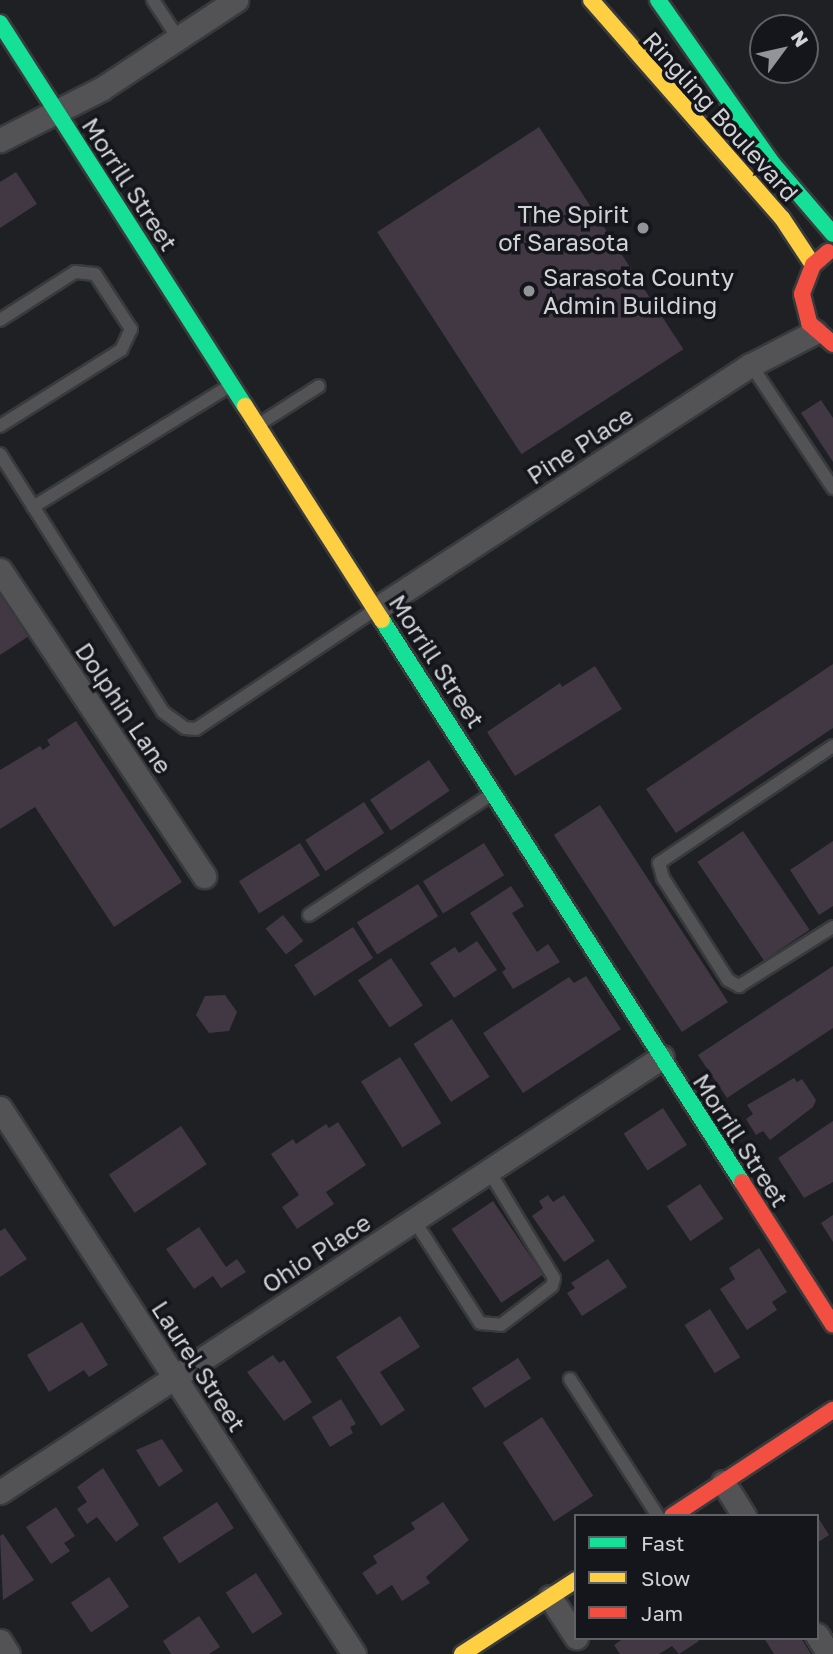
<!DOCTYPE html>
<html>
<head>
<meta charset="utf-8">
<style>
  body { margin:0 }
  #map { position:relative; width:833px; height:1654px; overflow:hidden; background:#1e2023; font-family:"Golos Text",sans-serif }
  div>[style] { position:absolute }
  .building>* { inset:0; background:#413844; transform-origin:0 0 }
  .roads { filter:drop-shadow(2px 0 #383a3c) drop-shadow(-2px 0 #383a3c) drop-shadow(0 2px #383a3c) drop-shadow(0 -2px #383a3c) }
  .lane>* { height:12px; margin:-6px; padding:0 6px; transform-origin:6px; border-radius:6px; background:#535356 }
  .street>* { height:23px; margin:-11.5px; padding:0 11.5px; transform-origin:11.5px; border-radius:11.5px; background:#535356 }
  .fast>* { height:16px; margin:-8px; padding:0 8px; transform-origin:8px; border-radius:8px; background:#16e098 }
  .slow>* { height:16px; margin:-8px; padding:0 8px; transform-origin:8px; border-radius:8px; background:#ffcf43 }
  .jam>* { height:16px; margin:-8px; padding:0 8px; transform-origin:8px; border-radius:8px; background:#f24e42 }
  .dots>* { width:19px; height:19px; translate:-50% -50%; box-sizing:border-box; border:4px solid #14161b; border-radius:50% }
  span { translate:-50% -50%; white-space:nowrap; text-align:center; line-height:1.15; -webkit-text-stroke:7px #14161b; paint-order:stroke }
  .street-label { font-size:24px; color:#d1d2d6 }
  .poi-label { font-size:24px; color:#d1d2d6 }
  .right { translate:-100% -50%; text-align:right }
  .left { translate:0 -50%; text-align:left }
  .legend { position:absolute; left:574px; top:1514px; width:245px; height:126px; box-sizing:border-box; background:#14161b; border:2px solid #606166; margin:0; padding:9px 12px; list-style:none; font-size:21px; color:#d1d2d6 }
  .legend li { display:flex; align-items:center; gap:14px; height:35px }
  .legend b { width:35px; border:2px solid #606166 }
  .north { position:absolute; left:749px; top:14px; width:70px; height:70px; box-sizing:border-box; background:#14161b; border:2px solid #606166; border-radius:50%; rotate:57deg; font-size:19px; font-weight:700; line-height:28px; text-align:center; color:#d1d2d6 }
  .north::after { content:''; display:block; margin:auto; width:24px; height:32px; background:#929497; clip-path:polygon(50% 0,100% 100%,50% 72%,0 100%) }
</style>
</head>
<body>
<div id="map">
  <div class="building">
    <div style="left:539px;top:127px;width:265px;height:193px;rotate:57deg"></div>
    <div style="clip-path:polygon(16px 172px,37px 204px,0 228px,0 182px)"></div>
    <div style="clip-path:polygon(821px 400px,833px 418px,833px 462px,801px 413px)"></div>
    <div style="clip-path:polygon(3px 594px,29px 636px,0 655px,0 595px)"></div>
    <div style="clip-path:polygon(833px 664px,833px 728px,676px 833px,646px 789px)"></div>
    <div style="clip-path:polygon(595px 666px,622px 709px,515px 776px,487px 732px,560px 683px,562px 687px)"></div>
    <div style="clip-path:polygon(76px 721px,182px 882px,114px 927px,35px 807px,0 829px,0 770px,40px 746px,43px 750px,50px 745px,47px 740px)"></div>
    <div style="left:429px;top:760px;width:37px;height:71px;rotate:56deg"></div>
    <div style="left:364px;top:802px;width:37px;height:70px;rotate:57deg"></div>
    <div style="left:600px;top:805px;width:235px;height:55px;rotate:57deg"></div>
    <div style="left:743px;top:831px;width:119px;height:55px;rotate:56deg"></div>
    <div style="clip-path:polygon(833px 841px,833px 906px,819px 915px,790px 870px)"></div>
    <div style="left:300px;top:843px;width:38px;height:72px;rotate:58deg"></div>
    <div style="left:484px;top:843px;width:38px;height:72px;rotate:58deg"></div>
    <div style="left:418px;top:884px;width:38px;height:72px;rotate:58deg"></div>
    <div style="clip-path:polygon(511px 886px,524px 906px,512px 913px,537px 952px,548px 944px,560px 962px,513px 989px,502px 972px,506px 969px,470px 913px)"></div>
    <div style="left:283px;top:915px;width:33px;height:22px;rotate:52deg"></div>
    <div style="left:353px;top:927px;width:37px;height:70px;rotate:57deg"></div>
    <div style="clip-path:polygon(477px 941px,497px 970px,454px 998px,430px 963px,455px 947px,459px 953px)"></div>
    <div style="left:391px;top:958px;width:57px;height:40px;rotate:56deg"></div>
    <div style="clip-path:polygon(833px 966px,833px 1028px,727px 1098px,698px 1055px)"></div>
    <div style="clip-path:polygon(586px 976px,621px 1029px,523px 1093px,483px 1033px,569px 977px,574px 983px)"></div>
    <div style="clip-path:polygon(225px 995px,237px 1012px,229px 1031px,209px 1033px,196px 1015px,205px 996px)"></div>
    <div style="left:452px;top:1019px;width:69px;height:46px;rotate:57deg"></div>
    <div style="left:400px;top:1057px;width:78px;height:46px;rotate:58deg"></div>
    <div style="clip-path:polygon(794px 1078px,797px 1082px,802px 1079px,816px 1100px,813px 1107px,770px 1140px,763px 1131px,756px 1135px,746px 1119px,753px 1114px,747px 1105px)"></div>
    <div style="left:663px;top:1108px;width:44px;height:47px;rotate:57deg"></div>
    <div style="clip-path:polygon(833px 1121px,833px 1182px,804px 1198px,778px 1158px)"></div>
    <div style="clip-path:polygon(338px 1122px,366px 1165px,326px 1192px,334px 1204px,297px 1229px,282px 1207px,299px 1195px,271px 1154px,293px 1139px,296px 1144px,326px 1124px,329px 1128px)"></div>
    <div style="left:181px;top:1126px;width:46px;height:87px;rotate:56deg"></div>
    <div style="left:700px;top:1184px;width:42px;height:40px;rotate:56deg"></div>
    <div style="clip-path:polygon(548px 1195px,553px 1202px,564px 1195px,595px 1241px,564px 1262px,532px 1216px,543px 1208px,539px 1201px)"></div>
    <div style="left:493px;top:1201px;width:89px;height:50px;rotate:56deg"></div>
    <div style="clip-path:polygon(833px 1215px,833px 1242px,821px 1223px)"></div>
    <div style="clip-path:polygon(199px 1227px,226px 1267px,237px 1259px,246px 1272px,221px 1288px,213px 1276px,194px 1289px,166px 1249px)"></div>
    <div style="clip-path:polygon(5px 1228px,27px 1259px,0 1277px,0 1231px)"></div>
    <div style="clip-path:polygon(759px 1248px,787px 1292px,772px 1302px,777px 1310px,747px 1330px,720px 1289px,735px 1279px,729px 1268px)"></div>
    <div style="clip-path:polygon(608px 1259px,627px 1287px,582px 1316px,567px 1293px,575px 1288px,571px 1283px)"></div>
    <div style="left:710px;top:1309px;width:57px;height:30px;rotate:58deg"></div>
    <div style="clip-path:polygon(400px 1316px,420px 1347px,380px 1372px,405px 1410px,381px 1426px,336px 1357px)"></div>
    <div style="clip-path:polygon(82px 1322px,108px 1365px,89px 1377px,84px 1370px,49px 1392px,27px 1355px)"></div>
    <div style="clip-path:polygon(273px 1355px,279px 1363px,284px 1360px,312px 1402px,284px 1421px,247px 1372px)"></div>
    <div style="left:518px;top:1358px;width:24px;height:55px;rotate:57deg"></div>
    <div style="clip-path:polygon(341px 1399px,356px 1424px,350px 1427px,353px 1433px,330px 1447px,312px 1417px)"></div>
    <div style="left:542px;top:1417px;width:94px;height:47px;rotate:57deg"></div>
    <div style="clip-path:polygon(162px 1439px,183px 1471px,159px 1487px,136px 1450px)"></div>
    <div style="clip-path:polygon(103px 1468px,139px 1525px,116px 1542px,97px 1517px,87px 1524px,77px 1509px,87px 1502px,77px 1487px)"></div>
    <div style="left:217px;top:1502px;width:31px;height:65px;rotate:57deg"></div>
    <div style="clip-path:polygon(443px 1502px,469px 1540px,426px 1577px,430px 1583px,402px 1601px,392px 1585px,377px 1595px,362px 1573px,377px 1563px,373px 1556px,415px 1529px,411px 1523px)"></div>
    <div style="clip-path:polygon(56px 1507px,75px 1536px,64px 1543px,70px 1551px,51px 1564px,26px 1527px)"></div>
    <div style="clip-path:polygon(817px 1516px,829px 1535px,817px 1543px)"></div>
    <div style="clip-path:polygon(3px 1534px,34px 1580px,3px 1600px,0 1536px)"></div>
    <div style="left:256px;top:1573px;width:49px;height:36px;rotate:57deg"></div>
    <div style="left:109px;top:1577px;width:36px;height:46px;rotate:56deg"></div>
    <div style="clip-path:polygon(199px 1616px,220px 1647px,209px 1654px,171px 1654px,163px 1641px)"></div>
    <div style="clip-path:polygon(624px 1638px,697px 1638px,699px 1641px,679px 1654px,672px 1646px,659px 1654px,620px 1654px,614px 1645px)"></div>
    <div style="clip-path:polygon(764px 1638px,801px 1638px,811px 1654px,774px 1654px)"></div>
  </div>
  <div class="roads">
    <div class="lane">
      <div style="left:153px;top:0;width:45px;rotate:56.7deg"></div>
      <div style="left:0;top:320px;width:89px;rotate:-32.6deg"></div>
      <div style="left:75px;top:272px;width:20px;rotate:6deg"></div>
      <div style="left:95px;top:274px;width:66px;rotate:56.8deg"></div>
      <div style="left:131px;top:329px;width:23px;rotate:115deg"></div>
      <div style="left:121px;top:350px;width:143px;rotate:147.9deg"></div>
      <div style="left:751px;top:365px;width:148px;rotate:56.3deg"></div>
      <div style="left:258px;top:425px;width:72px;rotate:-32.6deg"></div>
      <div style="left:0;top:454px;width:305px;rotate:57.7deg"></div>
      <div style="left:163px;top:712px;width:27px;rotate:36deg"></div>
      <div style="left:185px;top:728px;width:11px;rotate:5deg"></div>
      <div style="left:196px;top:729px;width:216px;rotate:-33.7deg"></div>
      <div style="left:33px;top:507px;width:233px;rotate:-31.6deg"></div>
      <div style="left:833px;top:746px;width:210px;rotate:146.1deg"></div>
      <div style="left:659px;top:863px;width:16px;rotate:75deg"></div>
      <div style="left:663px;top:878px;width:121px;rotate:57.5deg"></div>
      <div style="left:728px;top:980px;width:13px;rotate:29deg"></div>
      <div style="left:739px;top:986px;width:111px;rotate:-32.1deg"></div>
      <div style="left:309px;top:915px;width:221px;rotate:-33.5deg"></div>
      <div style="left:414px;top:1220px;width:122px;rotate:57.3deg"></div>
      <div style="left:480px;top:1323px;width:21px;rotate:5deg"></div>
      <div style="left:501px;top:1325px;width:64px;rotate:-37.4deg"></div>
      <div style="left:552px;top:1286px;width:8px;rotate:-76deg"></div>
      <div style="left:554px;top:1278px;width:125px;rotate:-121.3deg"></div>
      <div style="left:570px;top:1379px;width:163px;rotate:57.3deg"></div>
    </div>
    <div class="street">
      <div style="left:0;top:140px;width:113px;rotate:-26.8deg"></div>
      <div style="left:101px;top:89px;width:162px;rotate:-33.4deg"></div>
      <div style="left:0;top:570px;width:368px;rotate:56.3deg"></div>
      <div style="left:376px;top:609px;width:447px;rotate:-33.1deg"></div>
      <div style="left:751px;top:365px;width:72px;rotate:-27.3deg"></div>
      <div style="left:0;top:1108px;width:651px;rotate:57.04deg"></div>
      <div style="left:723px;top:1482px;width:40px;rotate:58deg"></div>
      <div style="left:0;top:1492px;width:792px;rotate:-33.31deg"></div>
      <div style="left:550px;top:1597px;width:48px;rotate:57deg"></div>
      <div style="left:817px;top:1635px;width:22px;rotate:58deg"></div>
      <div style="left:0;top:1641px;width:15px;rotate:58deg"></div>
    </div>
    <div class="fast">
      <div style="left:658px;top:0;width:200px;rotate:55deg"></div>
      <div style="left:773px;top:164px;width:92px;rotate:49.4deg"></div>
      <div style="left:0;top:23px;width:455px;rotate:57.4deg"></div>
      <div style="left:382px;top:620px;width:667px;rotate:57.36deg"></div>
    </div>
    <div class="slow">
      <div style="left:591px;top:0;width:290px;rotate:48.8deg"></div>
      <div style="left:782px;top:218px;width:56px;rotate:56.6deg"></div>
      <div style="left:245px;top:406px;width:254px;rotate:57.4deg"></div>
      <div style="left:462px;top:1654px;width:136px;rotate:-33deg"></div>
    </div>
    <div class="jam">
      <div style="left:828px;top:252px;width:20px;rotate:139deg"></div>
      <div style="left:813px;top:265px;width:31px;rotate:111deg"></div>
      <div style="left:802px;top:294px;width:30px;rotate:76deg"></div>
      <div style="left:809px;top:323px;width:32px;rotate:41deg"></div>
      <div style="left:742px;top:1182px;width:169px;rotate:57.5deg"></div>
      <div style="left:672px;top:1516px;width:193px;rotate:-33.4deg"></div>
    </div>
  </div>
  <div class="dots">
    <div style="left:643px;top:228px;background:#929497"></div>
    <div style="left:529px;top:291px;background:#929497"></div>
  </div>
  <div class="street-label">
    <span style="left:721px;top:116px;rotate:48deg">Ringling Boulevard</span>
    <span style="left:130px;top:184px;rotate:57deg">Morrill Street</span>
    <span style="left:580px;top:445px;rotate:-33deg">Pine Place</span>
    <span style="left:437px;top:661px;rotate:57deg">Morrill Street</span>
    <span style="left:124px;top:708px;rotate:56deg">Dolphin Lane</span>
    <span style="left:741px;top:1140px;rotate:57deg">Morrill Street</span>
    <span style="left:316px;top:1253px;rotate:-33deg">Ohio Place</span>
    <span style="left:199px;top:1366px;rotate:57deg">Laurel Street</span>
  </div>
  <div class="poi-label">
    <span class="right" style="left:629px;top:228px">The Spirit<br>of Sarasota</span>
    <span class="left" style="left:543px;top:291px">Sarasota County<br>Admin Building</span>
  </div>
  <ul class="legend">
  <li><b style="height:9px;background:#16e098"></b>Fast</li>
  <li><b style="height:9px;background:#ffcf43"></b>Slow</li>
  <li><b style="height:9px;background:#f24e42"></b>Jam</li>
  </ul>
  <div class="north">N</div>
</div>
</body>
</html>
